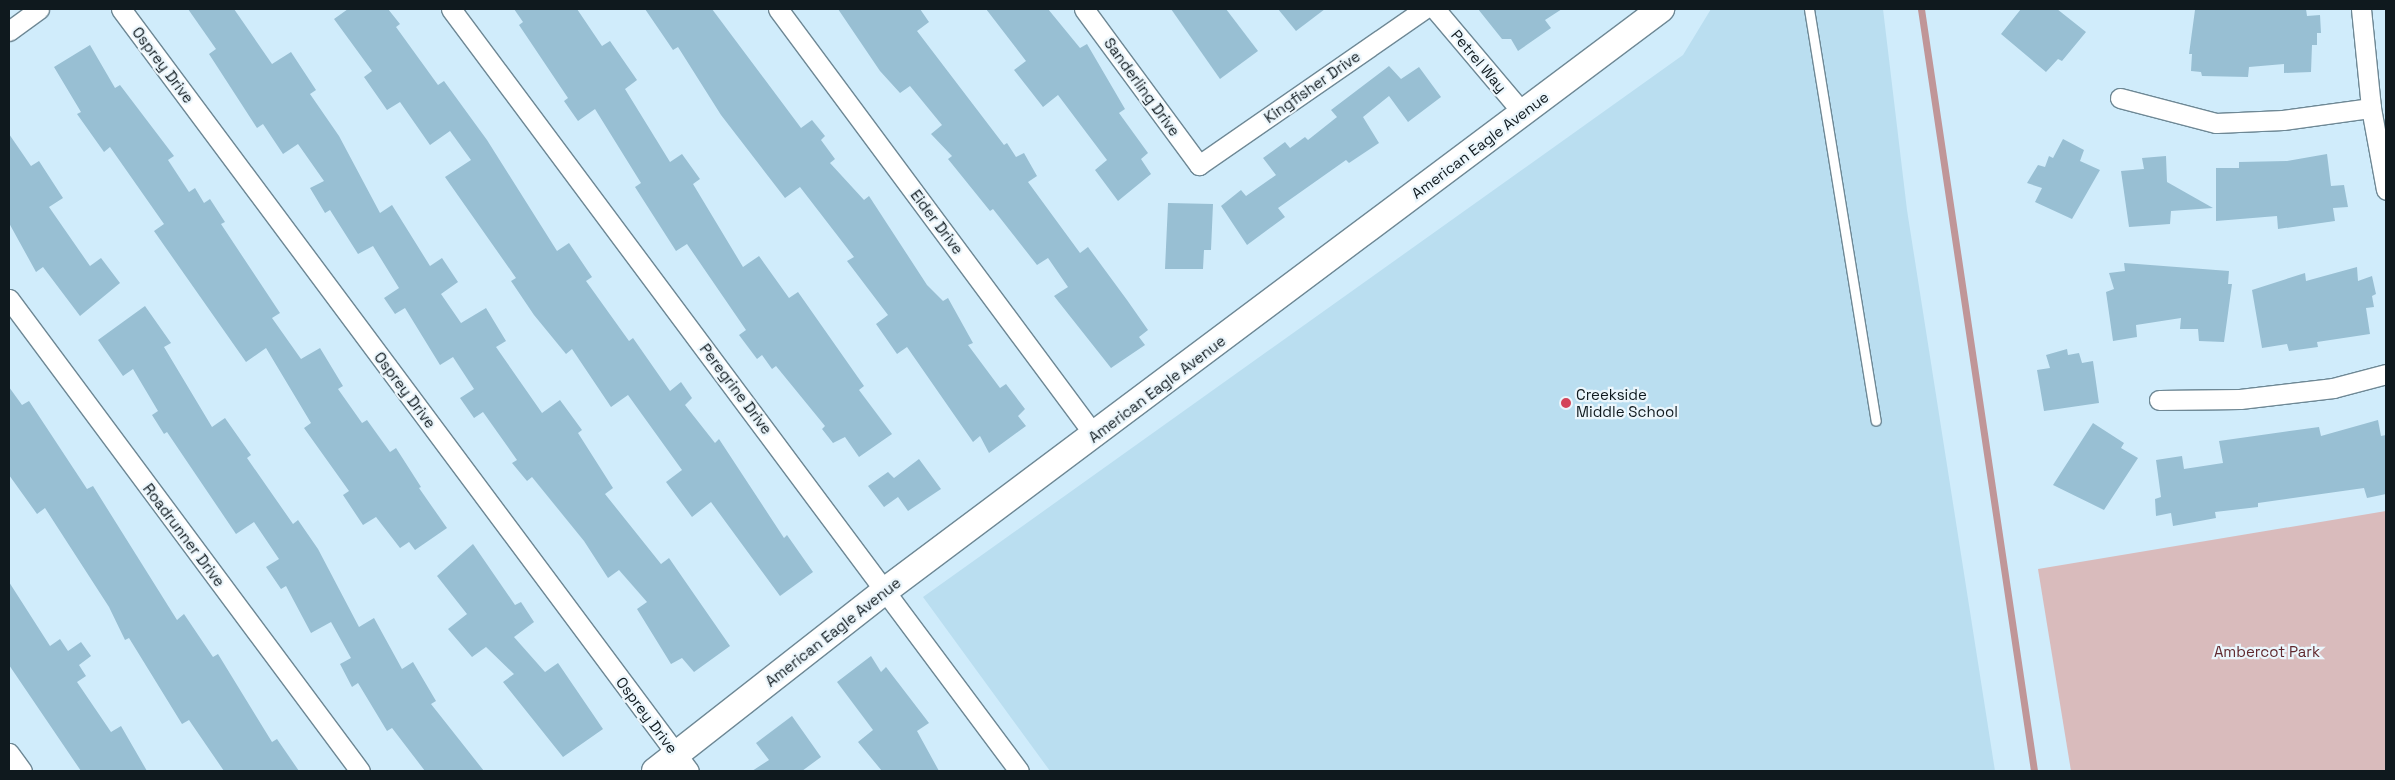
<!DOCTYPE html>
<html>
<head>
<meta charset="utf-8">
<style>
  body { margin:0 }
  #map { position:relative; width:2395px; height:780px; overflow:hidden; background:#d0ecfb; font-family:"Space Grotesk",sans-serif }
  div>[style] { position:absolute }
  .built>* { inset:0; background:#badef0 }
  .green>* { inset:0; background:#d9bbbc }
  .stream>* { height:7px; margin:-3.5px; padding:0 3.5px; transform-origin:3.5px; border-radius:3.5px; background:#c09698 }
  .building>* { inset:0; background:#98bfd3 }
  .roads { filter:drop-shadow(1px 0 #6e8895) drop-shadow(-1px 0 #6e8895) drop-shadow(0 1px #6e8895) drop-shadow(0 -1px #6e8895) }
  .lane>* { height:9px; margin:-4.5px; padding:0 4.5px; transform-origin:4.5px; border-radius:4.5px; background:#fff }
  .street>* { height:19px; margin:-9.5px; padding:0 9.5px; transform-origin:9.5px; border-radius:9.5px; background:#fff }
  .secondary>* { height:26px; margin:-13px; padding:0 13px; transform-origin:13px; border-radius:13px; background:#fff }
  .dots>* { width:14px; height:14px; translate:-50% -50%; box-sizing:border-box; border:2px solid #ebf6fc; border-radius:50% }
  span { translate:-50% -50%; white-space:nowrap; text-align:center; line-height:1.15; -webkit-text-stroke:4.5px #ebf6fc; paint-order:stroke }
  .street-label { font-size:15px; color:#0f191e }
  .poi-label { font-size:15px; color:#0f191e }
  .left { translate:0 -50%; text-align:left }
  .park-label { font-size:15px; color:#60292e }
  .frame { position:absolute; inset:0; border:10px solid #0f191e; pointer-events:none }
</style>
</head>
<body>
<div id="map">
  <div class="built">
    <div style="clip-path:polygon(1711px 9px,1883px 9px,1907px 210px,1995px 771px,1050px 771px,923px 597px,1683px 55px)"></div>
  </div>
  <div class="green">
    <div style="clip-path:polygon(2386px 511px,2386px 771px,2071px 771px,2038px 569px)"></div>
  </div>
  <div class="stream">
    <div style="left:1921px;top:9px;width:770px;rotate:81.56deg"></div>
  </div>
  <div class="building">
    <div style="clip-path:polygon(188px 9px,234px 9px,272px 64px,291px 52px,316px 90px,310px 94px,339px 136px,380px 213px,392px 205px,430px 266px,442px 258px,458px 282px,441px 294px,461px 323px,486px 308px,506px 341px,496px 347px,542px 413px,560px 400px,582px 430px,578px 433px,613px 488px,605px 494px,661px 564px,669px 558px,730px 646px,694px 672px,682px 658px,671px 664px,637px 609px,647px 602px,619px 570px,608px 578px,584px 541px,532px 477px,527px 481px,512px 463px,517px 460px,483px 412px,474px 418px,460px 398px,474px 389px,453px 357px,440px 365px,405px 308px,395px 314px,384px 298px,399px 288px,373px 246px,358px 254px,330px 210px,325px 213px,310px 188px,324px 181px,298px 144px,283px 154px,263px 124px,257px 128px,209px 54px,216px 49px)"></div>
    <div style="clip-path:polygon(348px 9px,388px 9px,400px 24px,396px 27px,438px 85px,444px 81px,487px 140px,557px 251px,569px 243px,592px 277px,586px 281px,629px 341px,633px 338px,670px 391px,681px 382px,692px 398px,685px 405px,715px 443px,719px 439px,784px 538px,787px 535px,813px 572px,780px 596px,711px 502px,692px 517px,666px 482px,682px 470px,628px 395px,611px 407px,572px 349px,566px 354px,534px 315px,511px 281px,516px 278px,445px 177px,471px 160px,450px 131px,430px 145px,400px 102px,387px 110px,364px 77px,372px 71px,334px 19px)"></div>
    <div style="clip-path:polygon(514px 9px,577px 9px,602px 46px,610px 41px,637px 80px,625px 89px,670px 162px,682px 154px,700px 179px,693px 184px,743px 267px,759px 256px,789px 298px,798px 292px,864px 386px,859px 390px,892px 434px,859px 457px,845px 437px,833px 443px,822px 429px,825px 426px,776px 366px,772px 369px,762px 355px,757px 359px,739px 335px,746px 330px,687px 244px,676px 251px,635px 187px,641px 183px,595px 109px,578px 121px,564px 101px,568px 98px,519px 25px,523px 22px)"></div>
    <div style="clip-path:polygon(645px 9px,712px 9px,801px 128px,812px 120px,825px 136px,821px 140px,835px 159px,830px 163px,864px 200px,869px 196px,927px 285px,943px 301px,948px 298px,973px 343px,968px 345px,1000px 388px,1006px 384px,1025px 409px,1018px 416px,1026px 426px,989px 453px,980px 436px,973px 442px,907px 347px,897px 354px,876px 324px,888px 315px,847px 261px,854px 257px,800px 187px,785px 198px,721px 115px,678px 47px,673px 50px)"></div>
    <div style="clip-path:polygon(838px 9px,920px 9px,929px 22px,917px 31px,1004px 145px,1007px 143px,1016px 157px,1024px 153px,1037px 176px,1028px 182px,1080px 253px,1088px 247px,1127px 300px,1148px 330px,1139px 337px,1145px 345px,1111px 368px,1054px 296px,1068px 287px,1048px 258px,1037px 265px,993px 209px,990px 211px,948px 159px,952px 156px,931px 134px,942px 125px,910px 86px,900px 93px,880px 71px)"></div>
    <div style="clip-path:polygon(986px 9px,1048px 9px,1080px 48px,1087px 44px,1125px 109px,1119px 113px,1148px 153px,1141px 159px,1151px 174px,1118px 201px,1095px 170px,1107px 160px,1058px 95px,1043px 107px,1014px 70px,1026px 61px)"></div>
    <div style="clip-path:polygon(1171px 9px,1226px 9px,1258px 51px,1220px 79px)"></div>
    <div style="clip-path:polygon(1278px 9px,1325px 9px,1296px 31px)"></div>
    <div style="clip-path:polygon(1478px 9px,1562px 9px,1545px 20px,1551px 28px,1518px 51px,1511px 39px,1502px 39px)"></div>
    <div style="clip-path:polygon(2021px 9px,2057px 9px,2086px 32px,2062px 61px,2058px 59px,2046px 72px,2001px 34px)"></div>
    <div style="clip-path:polygon(2306px 9px,2307px 16px,2320px 15px,2321px 33px,2317px 33px,2317px 45px,2312px 45px,2311px 72px,2284px 73px,2284px 64px,2249px 67px,2248px 77px,2202px 76px,2201px 72px,2191px 71px,2192px 54px,2189px 54px,2195px 10px)"></div>
    <div style="clip-path:polygon(90px 45px,115px 88px,120px 85px,174px 156px,168px 160px,189px 192px,195px 188px,204px 203px,210px 199px,225px 222px,221px 224px,280px 313px,272px 318px,301px 359px,320px 348px,343px 386px,338px 389px,362px 423px,367px 420px,390px 452px,396px 448px,421px 487px,419px 488px,447px 528px,415px 550px,409px 542px,400px 548px,376px 517px,363px 525px,343px 495px,349px 491px,304px 428px,311px 423px,266px 348px,246px 362px,154px 231px,164px 224px,110px 147px,104px 152px,77px 114px,81px 112px,54px 67px)"></div>
    <div style="clip-path:polygon(1389px 66px,1401px 79px,1419px 67px,1441px 97px,1408px 122px,1389px 96px,1363px 117px,1379px 143px,1349px 163px,1346px 160px,1278px 208px,1285px 217px,1247px 245px,1221px 206px,1241px 190px,1246px 196px,1276px 175px,1263px 158px,1285px 142px,1290px 148px,1305px 137px,1308px 140px,1337px 117px,1331px 110px)"></div>
    <div style="clip-path:polygon(9px 134px,31px 166px,39px 161px,63px 198px,49px 207px,90px 266px,101px 258px,120px 283px,80px 316px,43px 267px,36px 272px,9px 223px)"></div>
    <div style="clip-path:polygon(2063px 139px,2084px 150px,2080px 161px,2100px 170px,2072px 219px,2035px 202px,2042px 188px,2027px 183px,2038px 165px,2045px 167px,2049px 156px,2053px 158px)"></div>
    <div style="clip-path:polygon(2327px 154px,2331px 186px,2344px 185px,2348px 207px,2333px 208px,2335px 221px,2278px 229px,2277px 216px,2216px 221px,2216px 168px,2239px 168px,2239px 162px,2287px 161px)"></div>
    <div style="clip-path:polygon(2166px 156px,2167px 182px,2213px 208px,2171px 211px,2170px 224px,2129px 227px,2121px 171px,2144px 169px,2142px 158px)"></div>
    <div style="clip-path:polygon(1168px 203px,1213px 204px,1211px 250px,1204px 250px,1203px 269px,1165px 269px)"></div>
    <div style="clip-path:polygon(2124px 263px,2229px 271px,2228px 284px,2232px 284px,2224px 342px,2199px 341px,2198px 329px,2180px 329px,2181px 318px,2136px 325px,2137px 337px,2113px 341px,2106px 292px,2114px 289px,2109px 273px,2125px 271px)"></div>
    <div style="clip-path:polygon(2357px 267px,2358px 281px,2372px 276px,2376px 294px,2372px 296px,2374px 307px,2366px 308px,2370px 334px,2317px 342px,2318px 347px,2289px 351px,2287px 344px,2262px 348px,2252px 290px,2305px 273px,2306px 281px)"></div>
    <div style="clip-path:polygon(145px 306px,171px 343px,164px 347px,212px 427px,225px 418px,251px 455px,247px 458px,293px 524px,298px 520px,318px 549px,359px 627px,374px 618px,402px 669px,413px 662px,436px 701px,431px 704px,484px 771px,425px 771px,392px 728px,387px 731px,358px 683px,352px 687px,340px 664px,351px 658px,331px 622px,311px 633px,286px 586px,281px 589px,266px 567px,279px 559px,254px 522px,236px 534px,167px 432px,164px 434px,152px 415px,158px 411px,133px 369px,123px 376px,98px 340px)"></div>
    <div style="clip-path:polygon(2067px 349px,2068px 355px,2079px 353px,2082px 363px,2093px 361px,2099px 403px,2044px 411px,2037px 370px,2050px 368px,2046px 355px)"></div>
    <div style="clip-path:polygon(9px 387px,22px 405px,29px 401px,87px 489px,93px 486px,177px 620px,184px 614px,213px 657px,218px 654px,272px 742px,277px 739px,299px 771px,224px 771px,189px 720px,182px 724px,129px 638px,125px 640px,109px 607px,45px 508px,37px 514px,9px 475px)"></div>
    <div style="clip-path:polygon(2378px 420px,2381px 436px,2386px 435px,2386px 494px,2367px 498px,2364px 488px,2258px 503px,2258px 507px,2215px 512px,2216px 518px,2173px 526px,2171px 513px,2156px 516px,2155px 499px,2161px 497px,2156px 460px,2182px 456px,2184px 469px,2223px 463px,2219px 441px,2319px 427px,2321px 436px)"></div>
    <div style="clip-path:polygon(2093px 423px,2124px 443px,2121px 448px,2138px 458px,2104px 510px,2053px 485px)"></div>
    <div style="clip-path:polygon(919px 459px,941px 489px,908px 511px,898px 497px,884px 507px,868px 486px,888px 472px,894px 478px)"></div>
    <div style="clip-path:polygon(473px 544px,515px 605px,521px 602px,534px 622px,514px 637px,545px 672px,558px 663px,603px 729px,563px 757px,503px 682px,514px 674px,486px 647px,472px 657px,448px 629px,467px 614px,437px 576px)"></div>
    <div style="clip-path:polygon(9px 582px,50px 646px,60px 639px,68px 651px,81px 642px,91px 656px,79px 665px,86px 676px,77px 682px,111px 732px,121px 726px,147px 771px,81px 771px,9px 665px)"></div>
    <div style="clip-path:polygon(871px 656px,881px 672px,886px 667px,929px 723px,917px 731px,939px 771px,882px 771px,858px 742px,873px 730px,837px 682px)"></div>
    <div style="clip-path:polygon(792px 716px,821px 757px,802px 771px,752px 771px,769px 760px,756px 743px)"></div>
  </div>
  <div class="roads">
    <div class="lane">
      <div style="left:1809px;top:9px;width:417px;rotate:80.8deg"></div>
    </div>
    <div class="street">
      <div style="left:121px;top:9px;width:950px;rotate:53.3deg"></div>
      <div style="left:451px;top:9px;width:950px;rotate:53.3deg"></div>
      <div style="left:778px;top:9px;width:532px;rotate:53.41deg"></div>
      <div style="left:1084px;top:9px;width:194px;rotate:53.6deg"></div>
      <div style="left:1199px;top:165px;width:274px;rotate:-34.7deg"></div>
      <div style="left:1435px;top:9px;width:135px;rotate:49.8deg"></div>
      <div style="left:2361px;top:9px;width:100px;rotate:84.2deg"></div>
      <div style="left:2371px;top:108px;width:83px;rotate:79.6deg"></div>
      <div style="left:9px;top:31px;width:37px;rotate:-36deg"></div>
      <div style="left:2120px;top:98px;width:99px;rotate:14.6deg"></div>
      <div style="left:2216px;top:123px;width:67px;rotate:-2.6deg"></div>
      <div style="left:2283px;top:120px;width:89px;rotate:-7.8deg"></div>
      <div style="left:9px;top:299px;width:588px;rotate:53.36deg"></div>
      <div style="left:2159px;top:400px;width:81px;rotate:-0.7deg"></div>
      <div style="left:2240px;top:399px;width:94px;rotate:-6.7deg"></div>
      <div style="left:2333px;top:388px;width:55px;rotate:-14.8deg"></div>
      <div style="left:9px;top:753px;width:22px;rotate:54deg"></div>
    </div>
    <div class="secondary">
      <div style="left:655px;top:771px;width:293px;rotate:-38.1deg"></div>
      <div style="left:886px;top:590px;width:969px;rotate:-36.86deg"></div>
    </div>
  </div>
  <div class="dots">
    <div style="left:1566px;top:403px;background:#d44459"></div>
  </div>
  <div class="street-label">
    <span style="left:1479px;top:61px;rotate:50deg">Petrel Way</span>
    <span style="left:163px;top:65px;rotate:53deg">Osprey Drive</span>
    <span style="left:1142px;top:87px;rotate:54deg">Sanderling Drive</span>
    <span style="left:1312px;top:87px;rotate:-35deg">Kingfisher Drive</span>
    <span style="left:1480px;top:145px;rotate:-37deg">American Eagle Avenue</span>
    <span style="left:937px;top:222px;rotate:53deg">Eider Drive</span>
    <span style="left:736px;top:389px;rotate:53deg">Peregrine Drive</span>
    <span style="left:1157px;top:389px;rotate:-37deg">American Eagle Avenue</span>
    <span style="left:405px;top:390px;rotate:53deg">Osprey Drive</span>
    <span style="left:184px;top:535px;rotate:53deg">Roadrunner Drive</span>
    <span style="left:833px;top:632px;rotate:-38deg">American Eagle Avenue</span>
    <span style="left:647px;top:715px;rotate:53deg">Osprey Drive</span>
  </div>
  <div class="poi-label">
    <span class="left" style="left:1576px;top:403px">Creekside<br>Middle School</span>
  </div>
  <div class="park-label">
    <span style="left:2267px;top:652px">Ambercot Park</span>
  </div>
  <div class="frame"></div>
</div>
</body>
</html>
